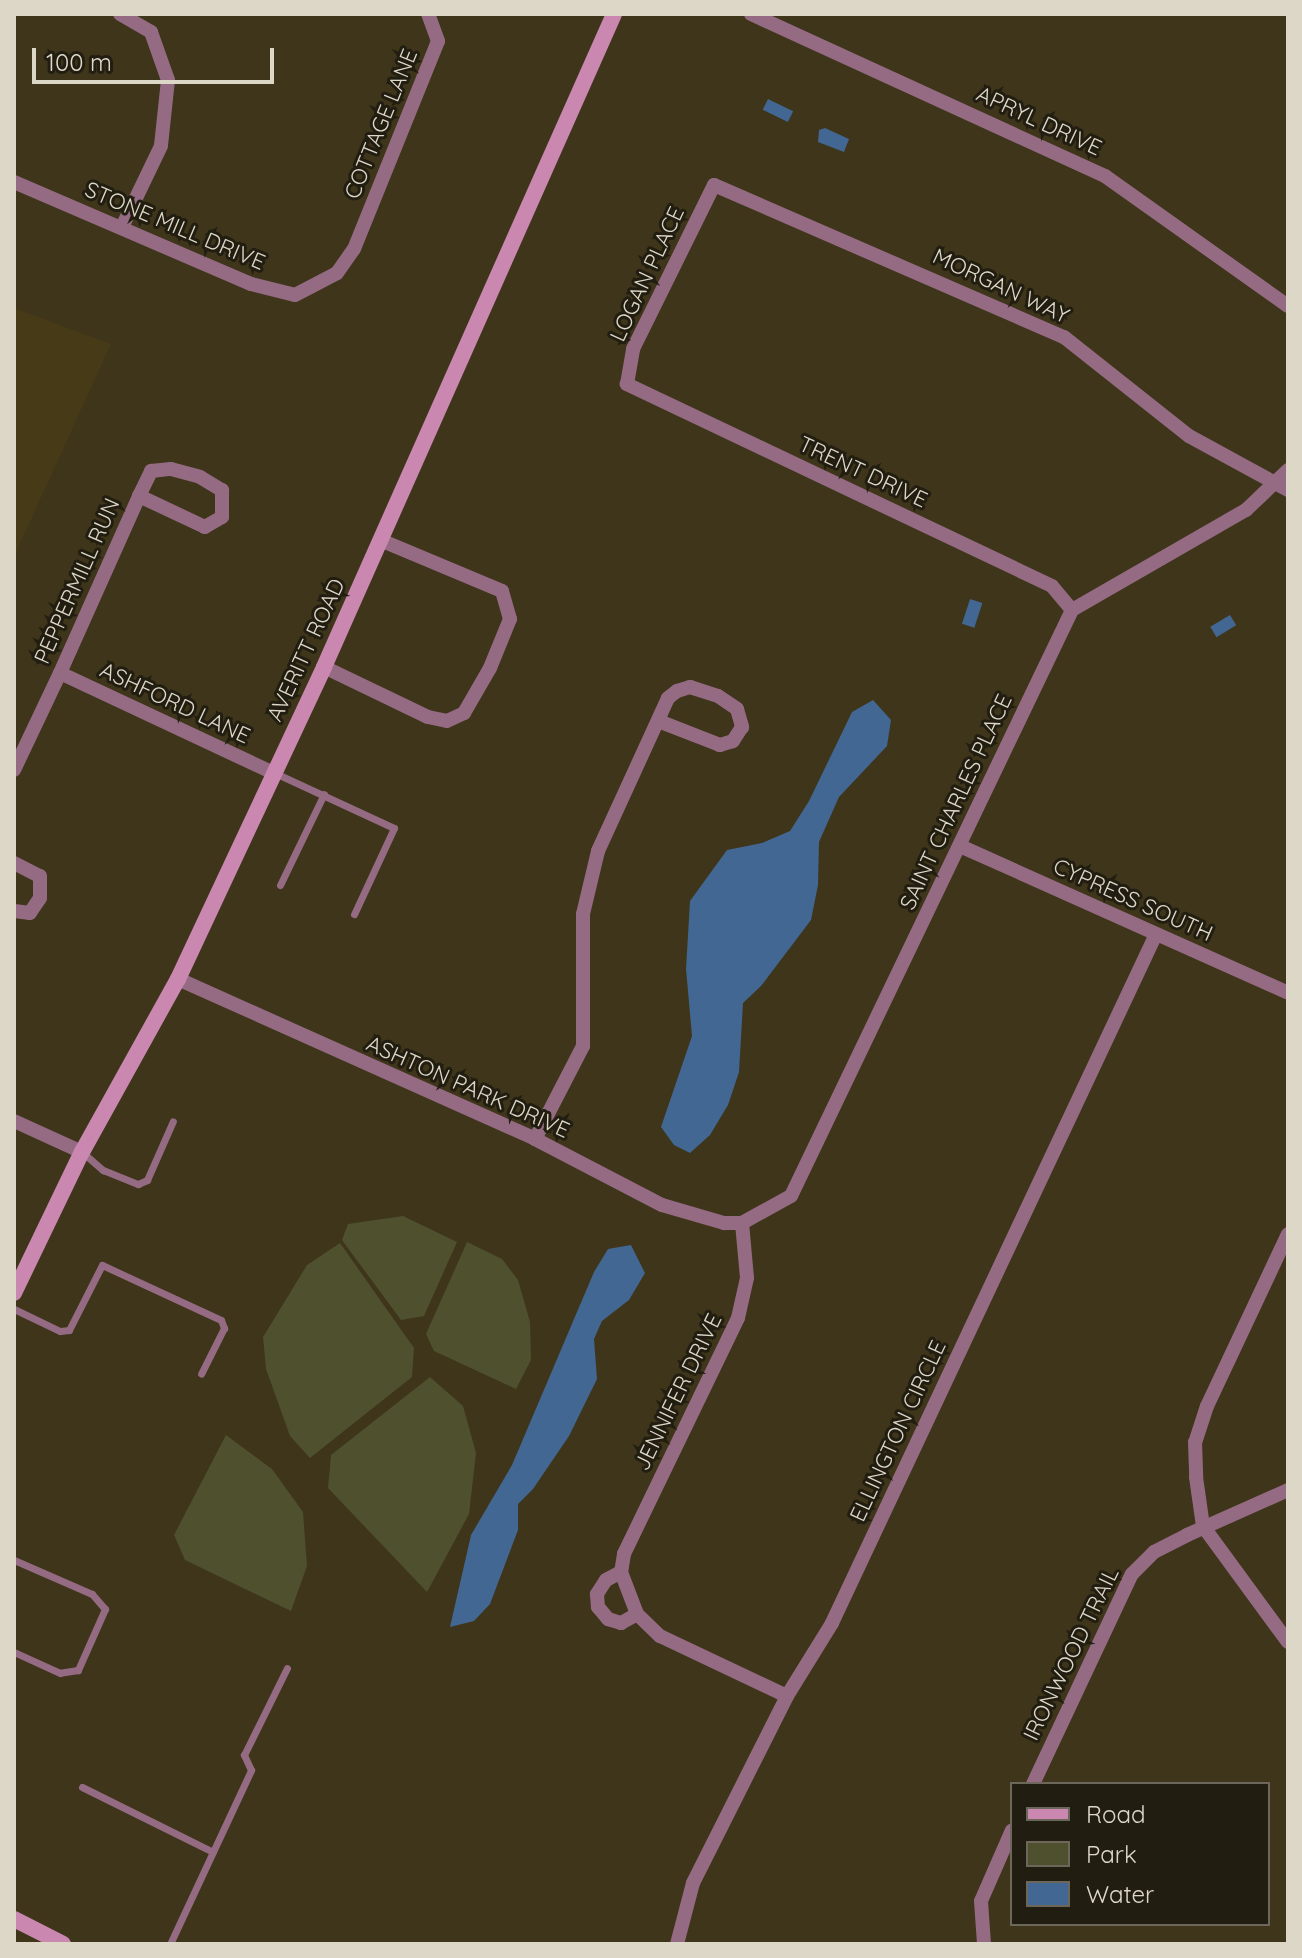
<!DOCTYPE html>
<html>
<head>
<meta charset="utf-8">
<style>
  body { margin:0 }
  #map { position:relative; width:1302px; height:1958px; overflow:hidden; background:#3e351a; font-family:Quicksand,sans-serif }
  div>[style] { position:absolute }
  .built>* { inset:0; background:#463a17 }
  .green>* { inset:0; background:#4f502e }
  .water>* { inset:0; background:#426792; transform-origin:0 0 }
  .lane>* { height:7px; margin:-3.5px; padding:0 3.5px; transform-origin:3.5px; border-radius:3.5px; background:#956b84 }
  .street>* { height:14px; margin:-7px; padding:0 7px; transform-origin:7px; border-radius:7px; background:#956b84 }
  .secondary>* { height:16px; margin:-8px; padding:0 8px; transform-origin:8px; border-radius:8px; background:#ca88b1 }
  span { translate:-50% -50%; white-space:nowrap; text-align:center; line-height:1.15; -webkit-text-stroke:6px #211d11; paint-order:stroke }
  .street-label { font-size:22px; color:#ddd7c7 }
  .frame { position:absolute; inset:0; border:16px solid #ddd7c7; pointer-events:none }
  .legend { position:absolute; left:1010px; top:1782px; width:260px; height:144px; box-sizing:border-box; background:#211d11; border:2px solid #6c675a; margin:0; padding:10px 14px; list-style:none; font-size:24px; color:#ddd7c7 }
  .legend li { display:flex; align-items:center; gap:16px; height:40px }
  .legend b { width:40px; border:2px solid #6c675a }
  .scale { position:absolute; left:32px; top:48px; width:242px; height:36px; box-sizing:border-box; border:4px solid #ddd7c7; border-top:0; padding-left:10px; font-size:24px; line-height:28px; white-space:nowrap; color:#ddd7c7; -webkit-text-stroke:6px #211d11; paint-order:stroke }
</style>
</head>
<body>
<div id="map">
  <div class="built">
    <div style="clip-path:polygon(14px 308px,111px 344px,14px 557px)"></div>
  </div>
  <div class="green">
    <div style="clip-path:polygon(403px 1216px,457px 1242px,424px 1316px,401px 1320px,342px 1240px,348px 1224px)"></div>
    <div style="clip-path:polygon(467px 1242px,502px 1259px,518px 1280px,530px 1322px,531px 1360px,516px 1389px,434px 1351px,426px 1334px)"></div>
    <div style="clip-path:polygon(340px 1243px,414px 1348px,412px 1377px,310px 1458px,290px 1436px,266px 1369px,263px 1337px,307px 1265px)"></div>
    <div style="clip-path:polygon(430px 1377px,463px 1406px,476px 1453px,469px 1514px,427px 1592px,328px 1488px,331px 1455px)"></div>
    <div style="clip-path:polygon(226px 1435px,272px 1469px,303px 1512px,307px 1566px,291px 1611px,185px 1560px,174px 1535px)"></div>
  </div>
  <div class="water">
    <div style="left:768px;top:99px;width:28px;height:12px;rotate:26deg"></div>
    <div style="clip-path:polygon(825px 128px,849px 139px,844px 152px,818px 142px,819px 130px)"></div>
    <div style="left:970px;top:599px;width:13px;height:26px;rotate:18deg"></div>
    <div style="left:1230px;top:615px;width:12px;height:23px;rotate:59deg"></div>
    <div style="clip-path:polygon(873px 700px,891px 720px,887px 746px,839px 797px,819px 842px,818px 885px,811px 920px,761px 986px,743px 1003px,739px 1072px,728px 1105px,710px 1135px,690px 1153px,674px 1145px,661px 1127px,692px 1036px,686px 969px,690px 901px,727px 850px,762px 843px,790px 831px,809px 801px,852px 712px)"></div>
    <div style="clip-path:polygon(631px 1245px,645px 1273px,629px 1300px,602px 1321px,594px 1339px,597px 1379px,569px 1436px,533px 1489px,518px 1504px,518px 1530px,490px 1604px,474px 1621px,450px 1627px,471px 1535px,512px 1465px,594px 1272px,608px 1249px)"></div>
  </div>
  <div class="lane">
    <div style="left:275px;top:773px;width:131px;rotate:24.8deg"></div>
    <div style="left:394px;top:828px;width:95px;rotate:114.9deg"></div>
    <div style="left:280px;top:885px;width:101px;rotate:-64.2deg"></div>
    <div style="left:82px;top:1152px;width:28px;rotate:41deg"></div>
    <div style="left:103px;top:1170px;width:38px;rotate:22deg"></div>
    <div style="left:138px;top:1184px;width:10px;rotate:-24deg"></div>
    <div style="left:147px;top:1180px;width:64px;rotate:-66.2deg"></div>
    <div style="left:14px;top:1309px;width:51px;rotate:25.6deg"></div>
    <div style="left:60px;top:1331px;width:9px;rotate:-6deg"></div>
    <div style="left:69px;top:1330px;width:73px;rotate:-63.1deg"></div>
    <div style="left:102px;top:1265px;width:131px;rotate:24.8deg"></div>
    <div style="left:221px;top:1320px;width:9px;rotate:69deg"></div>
    <div style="left:224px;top:1328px;width:51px;rotate:116.6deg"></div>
    <div style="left:14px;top:1560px;width:85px;rotate:23.6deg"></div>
    <div style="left:92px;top:1594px;width:20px;rotate:49deg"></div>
    <div style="left:105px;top:1609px;width:67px;rotate:113.9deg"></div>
    <div style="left:78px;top:1670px;width:18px;rotate:171deg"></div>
    <div style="left:60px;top:1673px;width:51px;rotate:-155.5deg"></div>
    <div style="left:82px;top:1787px;width:146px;rotate:26.4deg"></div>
    <div style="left:170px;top:1944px;width:192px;rotate:-65deg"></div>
    <div style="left:251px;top:1770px;width:17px;rotate:-115deg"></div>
    <div style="left:244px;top:1755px;width:97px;rotate:-63.7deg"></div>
  </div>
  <div class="street">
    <div style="left:120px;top:14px;width:36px;rotate:30deg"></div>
    <div style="left:151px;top:32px;width:51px;rotate:70.5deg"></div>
    <div style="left:168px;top:80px;width:66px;rotate:96.1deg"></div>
    <div style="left:161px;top:146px;width:90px;rotate:115.7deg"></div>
    <div style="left:751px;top:14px;width:389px;rotate:24.6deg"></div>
    <div style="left:1105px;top:176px;width:224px;rotate:35.4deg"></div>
    <div style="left:14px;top:182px;width:258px;rotate:23.3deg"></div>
    <div style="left:251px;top:284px;width:45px;rotate:14deg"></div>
    <div style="left:295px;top:295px;width:47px;rotate:-27.6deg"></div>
    <div style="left:337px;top:273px;width:29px;rotate:-55deg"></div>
    <div style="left:354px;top:249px;width:224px;rotate:-68deg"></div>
    <div style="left:438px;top:41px;width:29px;rotate:-110deg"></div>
    <div style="left:1072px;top:610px;width:31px;rotate:-130deg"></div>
    <div style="left:1052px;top:586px;width:471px;rotate:-154.6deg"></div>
    <div style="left:627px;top:384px;width:36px;rotate:-80deg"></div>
    <div style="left:633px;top:349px;width:183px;rotate:-63.7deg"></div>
    <div style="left:714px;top:185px;width:382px;rotate:23.5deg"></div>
    <div style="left:1064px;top:337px;width:159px;rotate:38.4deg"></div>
    <div style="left:1189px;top:436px;width:113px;rotate:28.6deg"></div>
    <div style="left:324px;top:667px;width:115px;rotate:25.7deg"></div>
    <div style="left:428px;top:717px;width:19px;rotate:12deg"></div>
    <div style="left:447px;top:721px;width:19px;rotate:-25deg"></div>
    <div style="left:464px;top:713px;width:52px;rotate:-60deg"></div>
    <div style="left:490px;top:668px;width:53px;rotate:-67.8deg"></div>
    <div style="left:510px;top:619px;width:29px;rotate:-106deg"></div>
    <div style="left:502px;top:591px;width:132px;rotate:-157.3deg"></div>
    <div style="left:60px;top:673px;width:235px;rotate:25.1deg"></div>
    <div style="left:14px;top:770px;width:107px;rotate:-64.6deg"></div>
    <div style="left:60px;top:673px;width:194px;rotate:-65.9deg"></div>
    <div style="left:139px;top:496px;width:28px;rotate:-64deg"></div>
    <div style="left:151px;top:471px;width:20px;rotate:-6deg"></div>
    <div style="left:171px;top:469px;width:30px;rotate:15deg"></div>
    <div style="left:200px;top:477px;width:26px;rotate:31deg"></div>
    <div style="left:222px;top:490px;width:27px;rotate:90deg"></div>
    <div style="left:222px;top:517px;width:20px;rotate:150deg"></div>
    <div style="left:205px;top:527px;width:73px;rotate:-154.8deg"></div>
    <div style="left:960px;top:846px;width:359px;rotate:24.1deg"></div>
    <div style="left:14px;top:863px;width:29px;rotate:27deg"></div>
    <div style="left:40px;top:876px;width:22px;rotate:90deg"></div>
    <div style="left:40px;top:898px;width:18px;rotate:124deg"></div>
    <div style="left:30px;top:913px;width:16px;rotate:-173deg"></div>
    <div style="left:178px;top:979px;width:391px;rotate:24.1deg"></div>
    <div style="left:535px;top:1139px;width:143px;rotate:27.5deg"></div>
    <div style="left:662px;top:1205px;width:65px;rotate:16.2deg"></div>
    <div style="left:724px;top:1223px;width:18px"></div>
    <div style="left:14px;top:1121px;width:75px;rotate:24.5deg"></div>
    <div style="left:535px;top:1139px;width:105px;rotate:-62.7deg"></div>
    <div style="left:583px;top:1046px;width:132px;rotate:-90deg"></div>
    <div style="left:583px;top:914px;width:65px;rotate:-76.6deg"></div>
    <div style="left:598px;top:851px;width:168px;rotate:-65.4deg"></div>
    <div style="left:668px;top:698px;width:11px;rotate:-38deg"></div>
    <div style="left:677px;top:691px;width:14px;rotate:-17deg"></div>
    <div style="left:690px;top:687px;width:29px;rotate:18deg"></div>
    <div style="left:718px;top:696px;width:23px;rotate:34deg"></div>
    <div style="left:737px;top:709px;width:19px;rotate:74deg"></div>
    <div style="left:742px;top:727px;width:17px;rotate:123deg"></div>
    <div style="left:733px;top:741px;width:14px;rotate:163deg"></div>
    <div style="left:720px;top:745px;width:63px;rotate:-158.7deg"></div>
    <div style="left:742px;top:1223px;width:56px;rotate:-28.9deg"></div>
    <div style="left:791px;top:1196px;width:650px;rotate:-64.38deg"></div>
    <div style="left:1072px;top:610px;width:201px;rotate:-29.9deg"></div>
    <div style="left:1246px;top:510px;width:58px;rotate:-43.6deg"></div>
    <div style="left:742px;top:1223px;width:55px;rotate:84.8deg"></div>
    <div style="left:747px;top:1278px;width:41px;rotate:102.7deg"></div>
    <div style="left:738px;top:1318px;width:262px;rotate:115.8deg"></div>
    <div style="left:624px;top:1554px;width:18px;rotate:99deg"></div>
    <div style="left:621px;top:1572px;width:45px;rotate:69.1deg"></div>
    <div style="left:637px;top:1614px;width:32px;rotate:44deg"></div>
    <div style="left:660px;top:1636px;width:140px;rotate:25.3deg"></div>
    <div style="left:1288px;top:1234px;width:190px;rotate:115.2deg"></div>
    <div style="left:1207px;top:1406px;width:38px;rotate:108deg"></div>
    <div style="left:1195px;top:1442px;width:35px;rotate:88deg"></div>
    <div style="left:1196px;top:1477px;width:49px;rotate:81.9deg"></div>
    <div style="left:1203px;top:1526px;width:144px;rotate:53.8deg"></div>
    <div style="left:621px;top:1572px;width:17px;rotate:152deg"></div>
    <div style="left:606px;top:1580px;width:17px;rotate:123deg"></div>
    <div style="left:597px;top:1594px;width:13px;rotate:86deg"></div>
    <div style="left:598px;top:1607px;width:16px;rotate:50deg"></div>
    <div style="left:608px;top:1619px;width:14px;rotate:17deg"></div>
    <div style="left:621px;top:1623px;width:18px;rotate:-29deg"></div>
    <div style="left:1033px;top:1784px;width:232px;rotate:-64.8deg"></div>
    <div style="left:1132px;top:1574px;width:31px;rotate:-45deg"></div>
    <div style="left:1154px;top:1552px;width:37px;rotate:-27deg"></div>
    <div style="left:1187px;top:1535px;width:111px;rotate:-24deg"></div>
    <div style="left:677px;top:1944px;width:63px;rotate:-75.3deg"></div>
    <div style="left:693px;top:1883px;width:209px;rotate:-63.3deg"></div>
    <div style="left:787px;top:1696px;width:86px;rotate:-58.3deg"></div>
    <div style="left:832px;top:1623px;width:761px;rotate:-64.81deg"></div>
    <div style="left:984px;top:1944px;width:43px;rotate:-94deg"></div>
    <div style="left:981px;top:1901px;width:77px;rotate:-66.4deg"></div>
  </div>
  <div class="secondary">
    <div style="left:14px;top:1293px;width:157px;rotate:-64.3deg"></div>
    <div style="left:82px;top:1152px;width:198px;rotate:-61deg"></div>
    <div style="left:178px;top:979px;width:344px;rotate:-64.9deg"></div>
    <div style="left:324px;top:667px;width:714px;rotate:-66.05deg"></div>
    <div style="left:14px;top:1919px;width:55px;rotate:27deg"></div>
  </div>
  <div class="street-label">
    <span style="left:1039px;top:121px;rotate:25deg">APRYL DRIVE</span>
    <span style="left:381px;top:124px;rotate:-68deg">COTTAGE LANE</span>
    <span style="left:175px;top:226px;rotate:23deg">STONE MILL DRIVE</span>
    <span style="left:647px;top:274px;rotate:-65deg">LOGAN PLACE</span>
    <span style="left:1001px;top:286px;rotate:25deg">MORGAN WAY</span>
    <span style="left:863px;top:472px;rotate:25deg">TRENT DRIVE</span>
    <span style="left:77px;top:581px;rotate:-66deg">PEPPERMILL RUN</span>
    <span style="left:306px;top:650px;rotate:-65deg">AVERITT ROAD</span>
    <span style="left:175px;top:703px;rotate:25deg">ASHFORD LANE</span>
    <span style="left:956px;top:802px;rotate:-65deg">SAINT CHARLES PLACE</span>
    <span style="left:1133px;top:900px;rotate:24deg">CYPRESS SOUTH</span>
    <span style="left:468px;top:1087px;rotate:24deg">ASHTON PARK DRIVE</span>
    <span style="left:678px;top:1392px;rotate:-64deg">JENNIFER DRIVE</span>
    <span style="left:898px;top:1431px;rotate:-65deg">ELLINGTON CIRCLE</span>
    <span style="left:1071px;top:1654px;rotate:-64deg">IRONWOOD TRAIL</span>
  </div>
  <div class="frame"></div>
  <ul class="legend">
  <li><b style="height:10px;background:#ca88b1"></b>Road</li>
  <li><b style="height:22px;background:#4f502e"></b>Park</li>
  <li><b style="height:22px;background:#426792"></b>Water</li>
  </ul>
  <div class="scale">100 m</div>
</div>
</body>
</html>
